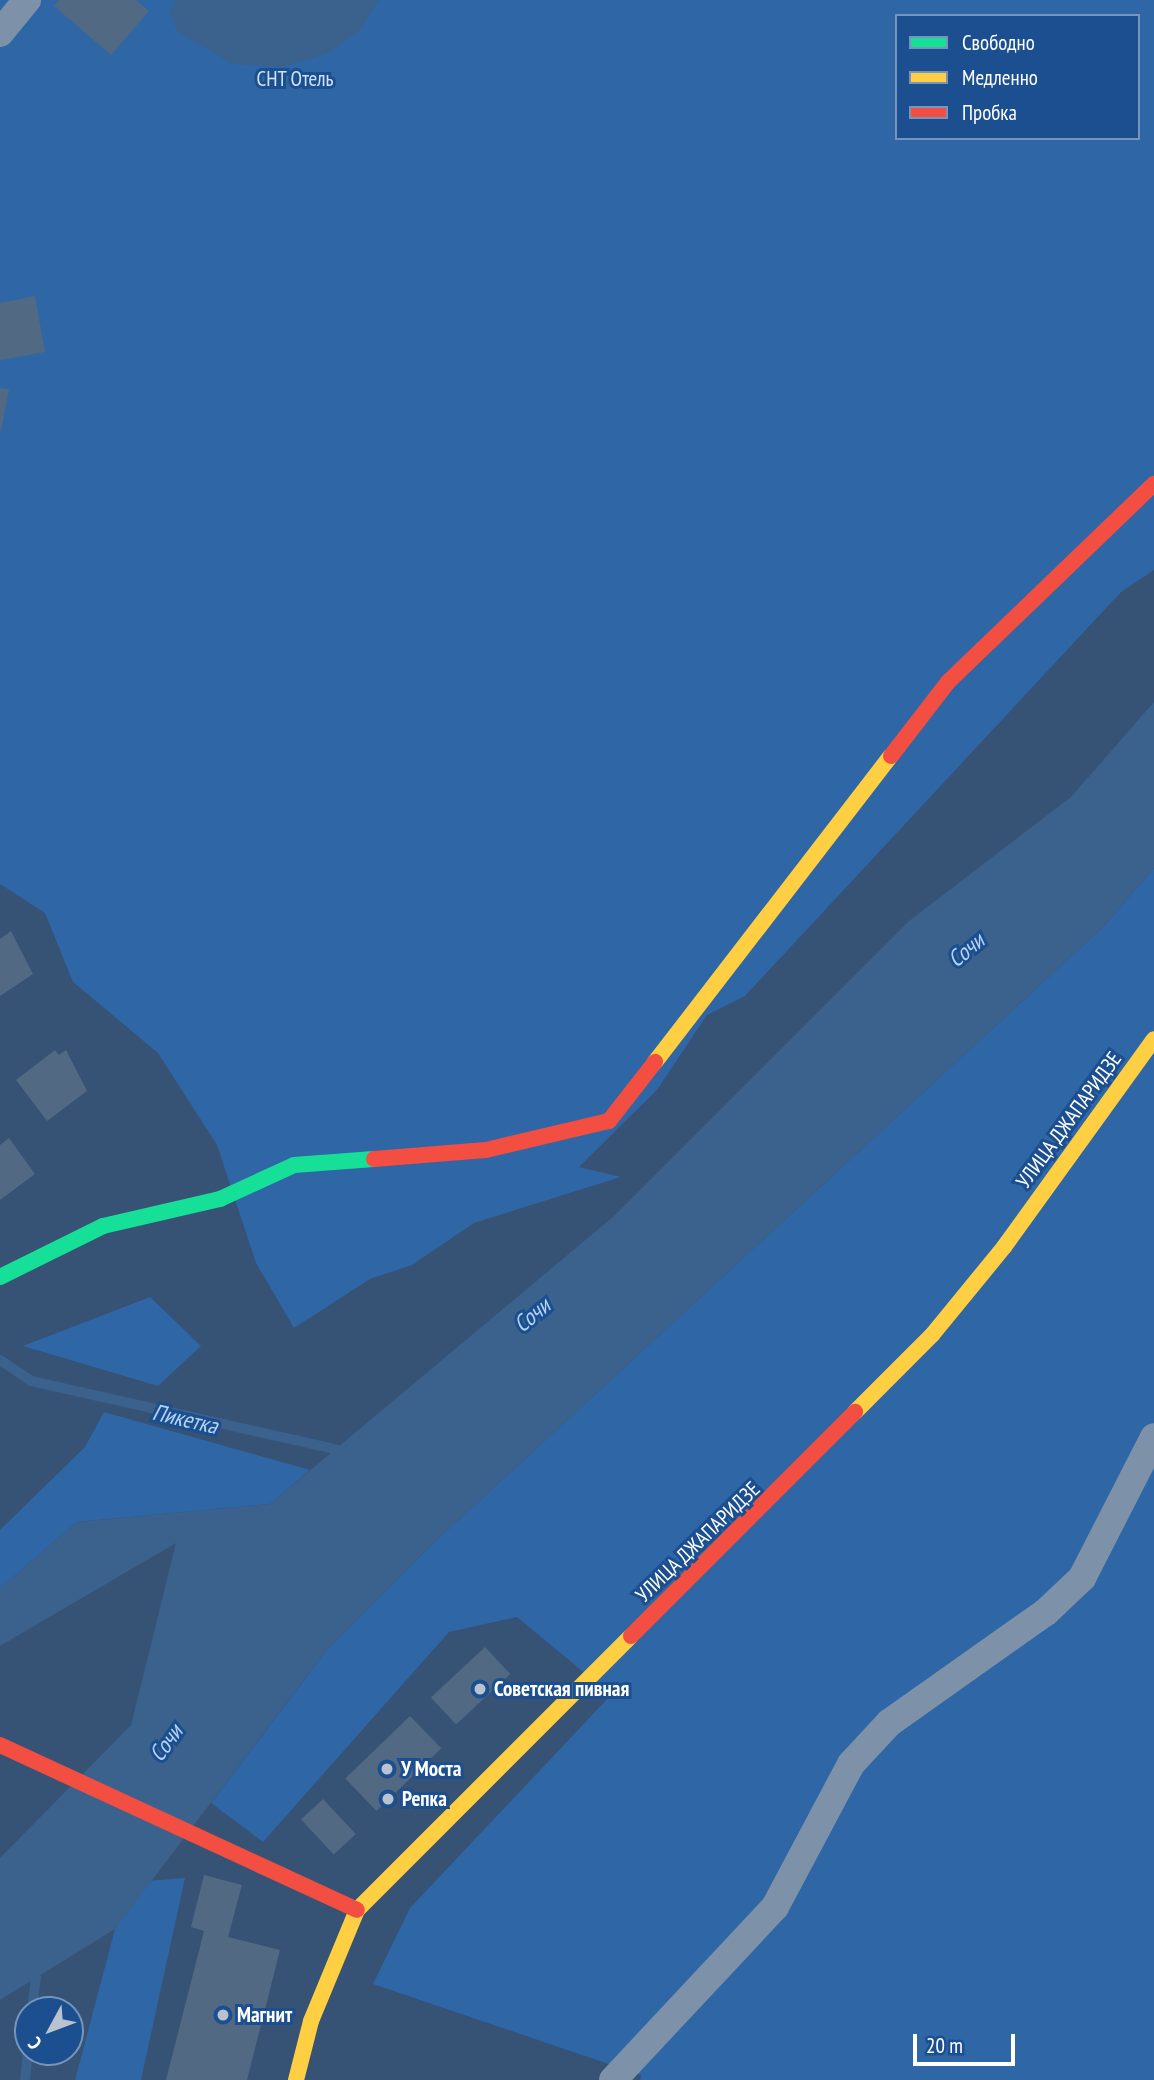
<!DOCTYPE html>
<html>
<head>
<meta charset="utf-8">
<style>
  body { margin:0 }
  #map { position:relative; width:1154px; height:2080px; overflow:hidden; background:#365274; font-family:"PT Sans Narrow",sans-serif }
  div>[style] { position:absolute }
  .green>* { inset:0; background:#2f66a5 }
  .water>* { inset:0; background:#3b618d }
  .stream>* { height:10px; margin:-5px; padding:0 5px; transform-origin:5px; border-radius:5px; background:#3b618d }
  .building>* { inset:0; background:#526984; transform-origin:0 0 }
  .street>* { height:28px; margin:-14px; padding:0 14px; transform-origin:14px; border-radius:14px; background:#7d92a8 }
  .fast>* { height:16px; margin:-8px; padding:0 8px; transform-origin:8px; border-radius:8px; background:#16e098 }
  .slow>* { height:16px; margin:-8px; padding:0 8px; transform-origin:8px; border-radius:8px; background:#ffcf43 }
  .jam>* { height:16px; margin:-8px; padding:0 8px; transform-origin:8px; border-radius:8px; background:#f24e42 }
  .dots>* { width:19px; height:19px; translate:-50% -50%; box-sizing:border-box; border:4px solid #1b4f8f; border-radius:50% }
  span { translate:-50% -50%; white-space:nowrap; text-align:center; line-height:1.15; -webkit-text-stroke:6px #1b4f8f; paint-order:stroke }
  .park-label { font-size:21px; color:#cfe3fa }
  .street-label { font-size:21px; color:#fff }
  .poi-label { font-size:21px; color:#fff; font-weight:700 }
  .left { translate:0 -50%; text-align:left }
  .water-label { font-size:23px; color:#b5d3f5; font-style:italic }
  .legend { position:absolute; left:895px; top:14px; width:245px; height:126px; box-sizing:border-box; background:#1b4f8f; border:2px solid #7695bc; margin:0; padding:9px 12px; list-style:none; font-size:21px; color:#fff }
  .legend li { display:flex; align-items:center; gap:14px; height:35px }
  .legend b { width:35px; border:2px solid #7695bc }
  .north { position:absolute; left:14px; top:1996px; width:70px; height:70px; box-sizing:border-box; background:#1b4f8f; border:2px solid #7695bc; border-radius:50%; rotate:229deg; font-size:19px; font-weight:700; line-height:28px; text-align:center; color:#fff }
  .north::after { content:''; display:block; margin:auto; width:24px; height:32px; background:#b9c2ce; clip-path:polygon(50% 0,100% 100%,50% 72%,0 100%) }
  .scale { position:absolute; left:913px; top:2034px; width:102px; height:32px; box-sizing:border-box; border:4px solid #fff; border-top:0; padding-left:9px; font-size:21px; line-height:24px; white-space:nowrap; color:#fff; -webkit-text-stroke:5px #1b4f8f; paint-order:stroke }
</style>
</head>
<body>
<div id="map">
  <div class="green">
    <div style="clip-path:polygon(evenodd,0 0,1154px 0,1154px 570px,1121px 592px,745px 996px,707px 1015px,657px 1090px,579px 1167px,621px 1177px,474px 1223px,412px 1265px,370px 1279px,294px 1328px,256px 1263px,217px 1145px,158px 1053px,73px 982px,45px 913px,0 884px,0 0,897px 16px,1138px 16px,1138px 138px,897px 138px,897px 16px)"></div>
    <div style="clip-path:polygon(1154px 868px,1154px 2080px,640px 2080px,641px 2075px,373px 1984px,410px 1908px,611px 1695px,517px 1617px,449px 1632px,263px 1842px,211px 1803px,326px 1651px,428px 1548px,1104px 926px)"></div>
    <div style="clip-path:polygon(150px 1297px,201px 1346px,158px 1386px,23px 1346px)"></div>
    <div style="clip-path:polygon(104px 1412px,310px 1470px,270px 1504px,77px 1522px,0 1588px,0 1530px,85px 1447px)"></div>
    <div style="clip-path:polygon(185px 1878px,141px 2080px,75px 2080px,115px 1929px,146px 1881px)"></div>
  </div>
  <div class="water">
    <div style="clip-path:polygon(175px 0,379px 0,359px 31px,328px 53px,283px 67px,232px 64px,177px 31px,170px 12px)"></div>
    <div style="clip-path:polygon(1154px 702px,1154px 868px,1104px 926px,428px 1548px,326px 1651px,115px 1929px,0 2000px,0 1858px,131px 1725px,176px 1543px,0 1646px,0 1588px,77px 1522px,270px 1504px,614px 1216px,909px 921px,1071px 797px)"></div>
  </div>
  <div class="stream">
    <div style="left:0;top:1360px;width:37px;rotate:34deg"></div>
    <div style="left:31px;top:1381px;width:320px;rotate:12.6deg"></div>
    <div style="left:32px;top:2010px;width:33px;rotate:-83deg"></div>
    <div style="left:25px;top:2080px;width:30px;rotate:-84deg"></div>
  </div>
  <div class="building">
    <div style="clip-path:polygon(59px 0,136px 0,149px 11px,111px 55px,54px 6px)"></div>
    <div style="clip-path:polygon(35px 296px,45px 352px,0 360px,0 303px)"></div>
    <div style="clip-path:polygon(0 388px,9px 389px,1px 431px,0 431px)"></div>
    <div style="clip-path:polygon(11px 931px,33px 974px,0 996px,0 939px)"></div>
    <div style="clip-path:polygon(55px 1050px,59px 1055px,66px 1050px,87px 1091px,47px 1121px,16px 1080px)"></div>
    <div style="clip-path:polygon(9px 1138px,35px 1174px,0 1200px,0 1145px)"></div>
    <div style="left:485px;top:1647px;width:37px;height:74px;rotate:47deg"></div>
    <div style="left:410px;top:1716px;width:45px;height:90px;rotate:46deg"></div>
    <div style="left:323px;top:1799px;width:48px;height:30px;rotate:47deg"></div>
    <div style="clip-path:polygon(204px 1875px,242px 1885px,228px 1937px,280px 1950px,247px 2080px,166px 2080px,204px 1931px,191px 1927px)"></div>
  </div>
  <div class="street">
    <div style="left:0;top:33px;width:43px;rotate:-50.7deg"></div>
    <div style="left:613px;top:2080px;width:237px;rotate:-46.9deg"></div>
    <div style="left:775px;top:1907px;width:162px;rotate:-62deg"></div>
    <div style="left:851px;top:1764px;width:56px;rotate:-47.2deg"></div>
    <div style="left:889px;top:1723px;width:192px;rotate:-35.3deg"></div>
    <div style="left:1046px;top:1612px;width:50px;rotate:-43.4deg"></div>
    <div style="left:1082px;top:1578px;width:158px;rotate:-62.9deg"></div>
  </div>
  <div class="fast">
    <div style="left:0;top:1277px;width:115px;rotate:-26.3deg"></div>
    <div style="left:103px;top:1226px;width:120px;rotate:-13deg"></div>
    <div style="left:220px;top:1199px;width:81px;rotate:-24.7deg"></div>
    <div style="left:294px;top:1165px;width:80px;rotate:-4.3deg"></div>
  </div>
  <div class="slow">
    <div style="left:655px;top:1062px;width:386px;rotate:-52.4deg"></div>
    <div style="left:855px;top:1412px;width:109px;rotate:-45deg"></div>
    <div style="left:932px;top:1335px;width:114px;rotate:-50.7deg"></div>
    <div style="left:1004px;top:1247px;width:256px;rotate:-54.2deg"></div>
    <div style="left:296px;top:2080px;width:61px;rotate:-75.7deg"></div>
    <div style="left:311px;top:2021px;width:120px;rotate:-67.5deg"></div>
    <div style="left:357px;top:1910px;width:387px;rotate:-45deg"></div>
  </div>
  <div class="jam">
    <div style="left:891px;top:756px;width:93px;rotate:-52.4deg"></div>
    <div style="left:948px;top:682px;width:286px;rotate:-43.9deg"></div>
    <div style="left:374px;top:1159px;width:112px;rotate:-4.6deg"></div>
    <div style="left:486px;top:1150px;width:126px;rotate:-13.3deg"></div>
    <div style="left:609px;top:1121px;width:75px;rotate:-52.1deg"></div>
    <div style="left:631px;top:1636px;width:317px;rotate:-45deg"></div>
    <div style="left:0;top:1745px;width:393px;rotate:24.8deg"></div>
  </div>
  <div class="dots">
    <div style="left:480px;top:1689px;background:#b9c2ce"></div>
    <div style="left:387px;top:1769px;background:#b9c2ce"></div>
    <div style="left:388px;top:1799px;background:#b9c2ce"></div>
    <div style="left:223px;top:2015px;background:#b9c2ce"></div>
  </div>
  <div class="park-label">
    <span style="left:295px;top:79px">СНТ Отель</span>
  </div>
  <div class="street-label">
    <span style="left:1069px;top:1120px;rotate:-54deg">УЛИЦА ДЖАПАРИДЗЕ</span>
    <span style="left:698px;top:1542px;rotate:-44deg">УЛИЦА ДЖАПАРИДЗЕ</span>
  </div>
  <div class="poi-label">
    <span class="left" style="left:494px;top:1689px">Советская пивная</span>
    <span class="left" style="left:401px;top:1769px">У Моста</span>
    <span class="left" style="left:402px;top:1799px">Репка</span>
    <span class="left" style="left:237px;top:2015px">Магнит</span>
  </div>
  <div class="water-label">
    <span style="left:966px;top:950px;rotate:-40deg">Сочи</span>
    <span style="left:532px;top:1315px;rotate:-40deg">Сочи</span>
    <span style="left:185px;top:1419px;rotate:13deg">Пикетка</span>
    <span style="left:166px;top:1743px;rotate:-54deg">Сочи</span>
  </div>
  <ul class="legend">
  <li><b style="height:9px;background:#16e098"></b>Свободно</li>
  <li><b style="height:9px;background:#ffcf43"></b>Медленно</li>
  <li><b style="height:9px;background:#f24e42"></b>Пробка</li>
  </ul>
  <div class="north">С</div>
  <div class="scale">20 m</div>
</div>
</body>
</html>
